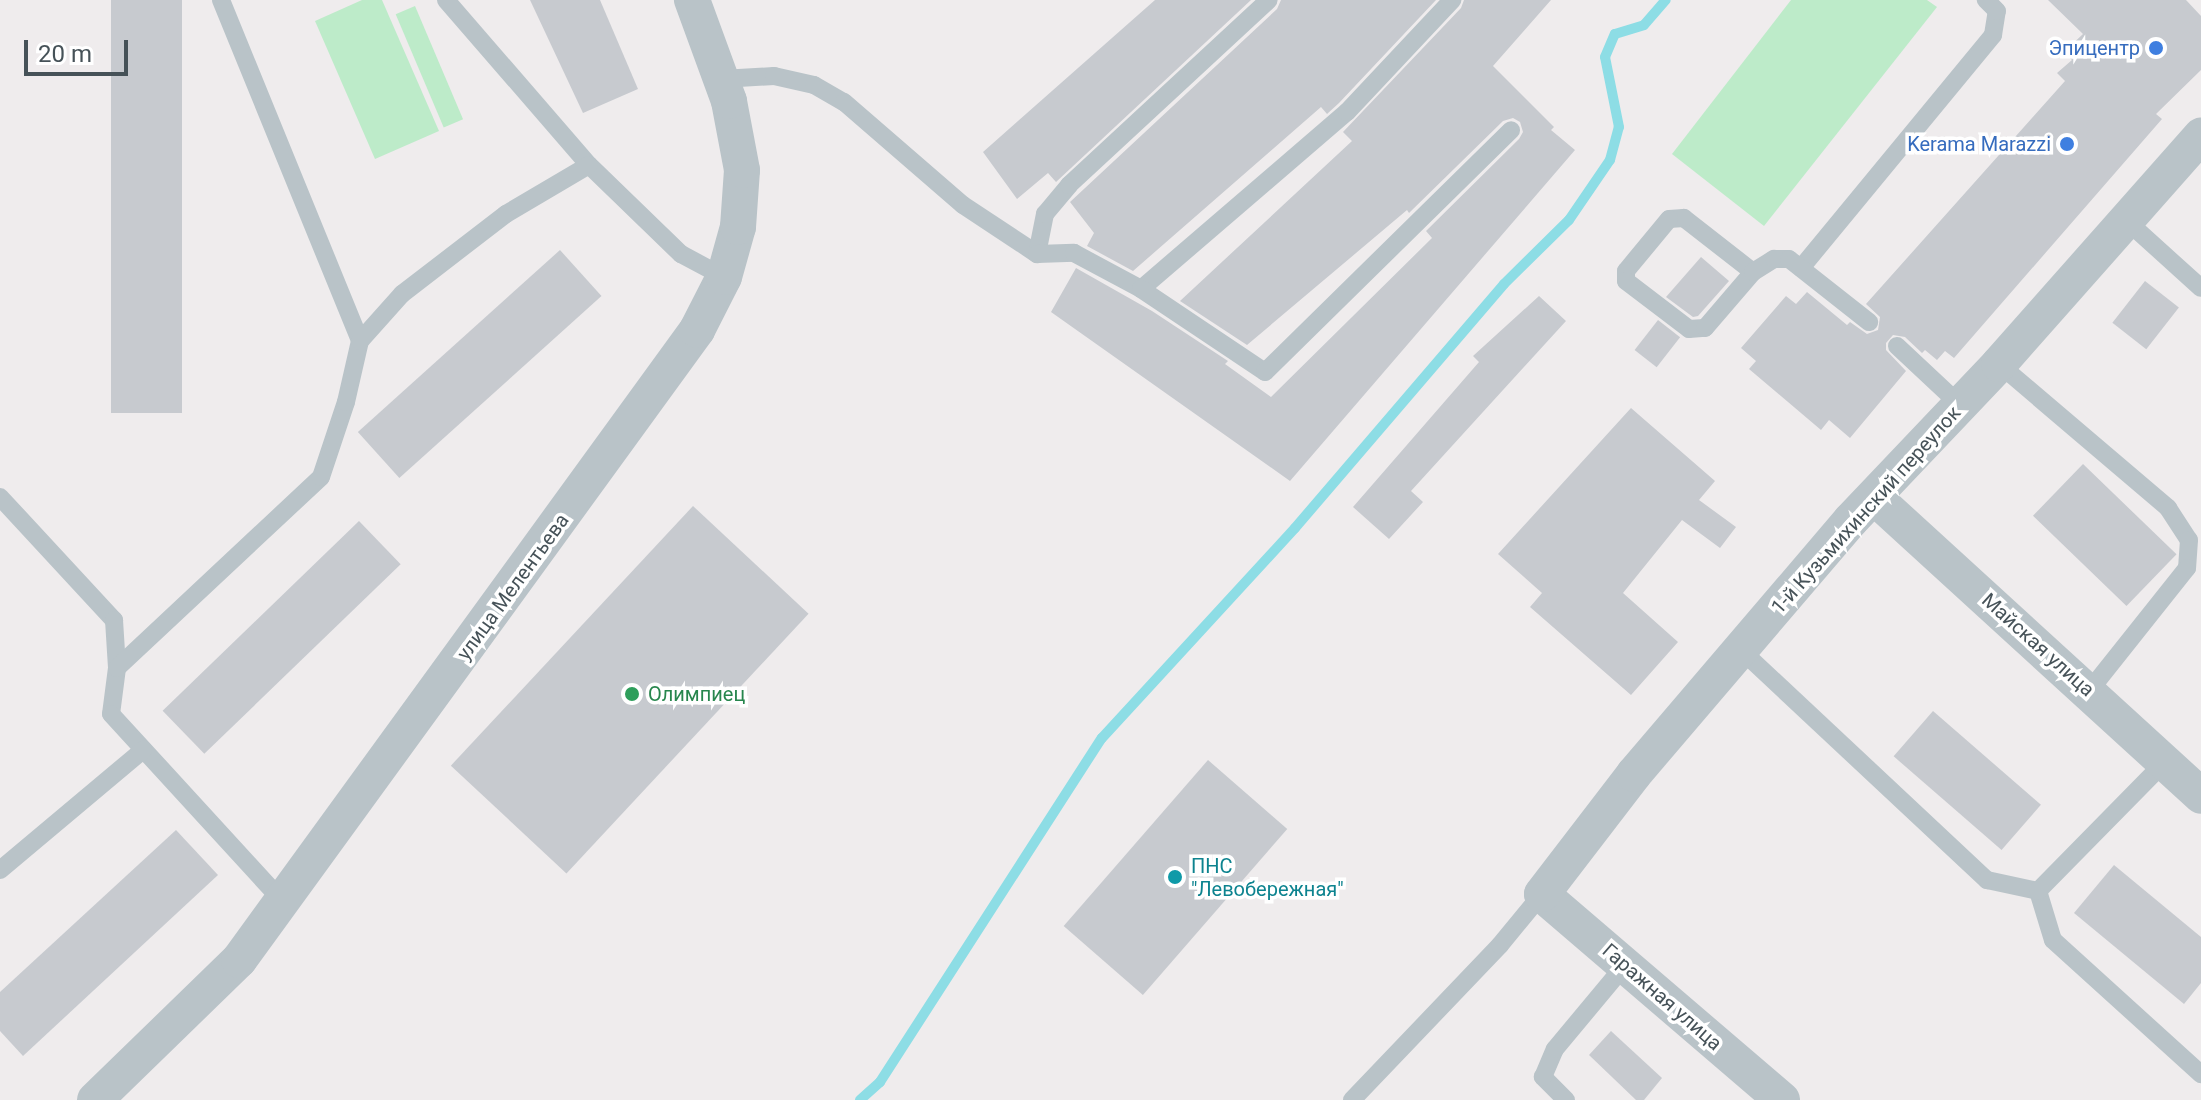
<!DOCTYPE html>
<html>
<head>
<meta charset="utf-8">
<style>
  body { margin:0 }
  #map { position:relative; width:2201px; height:1100px; overflow:hidden; background:#efeced; font-family:Roboto,sans-serif }
  div>[style] { position:absolute }
  .green>* { inset:0; background:#bdebc9; transform-origin:0 0 }
  .stream>* { height:10px; margin:-5px; padding:0 5px; transform-origin:5px; border-radius:5px; background:#8ddde5 }
  .building>* { inset:0; background:#c7cacf; transform-origin:0 0 }
  .lane>* { height:18px; margin:-9px; padding:0 9px; transform-origin:9px; border-radius:9px; background:#b9c3c8 }
  .street>* { height:36px; margin:-18px; padding:0 18px; transform-origin:18px; border-radius:18px; background:#b9c3c8 }
  .dots>* { width:22px; height:22px; translate:-50% -50%; box-sizing:border-box; border:4px solid #fff; border-radius:50% }
  span { translate:-50% -50%; white-space:nowrap; text-align:center; line-height:1.15; -webkit-text-stroke:7px #fff; paint-order:stroke }
  .shop-label { font-size:20px; color:#366cbe }
  .right { translate:-100% -50%; text-align:right }
  .street-label { font-size:20px; color:#465258 }
  .leisure-label { font-size:20px; color:#27864d }
  .left { translate:0 -50%; text-align:left }
  .culture-label { font-size:20px; color:#0d838f }
  .scale { position:absolute; left:24px; top:40px; width:104px; height:36px; box-sizing:border-box; border:4px solid #465258; border-top:0; padding-left:10px; font-size:24px; line-height:28px; white-space:nowrap; color:#465258; -webkit-text-stroke:6px #fff; paint-order:stroke }
</style>
</head>
<body>
<div id="map">
  <div class="green">
    <div style="clip-path:polygon(362px 0,382px 0,439px 131px,375px 159px,315px 21px)"></div>
    <div style="clip-path:polygon(1791px 0,1927px 0,1937px 7px,1764px 226px,1672px 154px)"></div>
    <div style="left:415px;top:6px;width:123px;height:21px;rotate:67deg"></div>
  </div>
  <div class="stream">
    <div style="left:860px;top:1100px;width:27px;rotate:-42deg"></div>
    <div style="left:880px;top:1082px;width:409px;rotate:-57.2deg"></div>
    <div style="left:1102px;top:738px;width:285px;rotate:-47.4deg"></div>
    <div style="left:1295px;top:528px;width:321px;rotate:-49.4deg"></div>
    <div style="left:1504px;top:284px;width:91px;rotate:-44.6deg"></div>
    <div style="left:1569px;top:220px;width:73px;rotate:-55.7deg"></div>
    <div style="left:1610px;top:160px;width:34px;rotate:-75deg"></div>
    <div style="left:1619px;top:127px;width:71px;rotate:-101.3deg"></div>
    <div style="left:1605px;top:57px;width:25px;rotate:-67deg"></div>
    <div style="left:1615px;top:34px;width:30px;rotate:-17deg"></div>
    <div style="left:1644px;top:25px;width:33px;rotate:-49deg"></div>
  </div>
  <div class="building">
    <div style="left:111px;top:0;width:71px;height:413px"></div>
    <div style="clip-path:polygon(530px 0,600px 0,638px 89px,583px 113px)"></div>
    <div style="clip-path:polygon(1155px 0,1251px 0,1056px 182px,1048px 173px,1017px 199px,983px 152px)"></div>
    <div style="clip-path:polygon(1281px 0,1436px 0,1339px 103px,1327px 114px,1321px 107px,1133px 271px,1087px 246px,1094px 233px,1070px 202px,1277px 9px)"></div>
    <div style="clip-path:polygon(1464px 0,1551px 0,1493px 66px,1554px 127px,1551px 130px,1575px 150px,1290px 481px,1051px 312px,1076px 268px,1152px 311px,1228px 361px,1225px 364px,1271px 397px,1432px 238px,1426px 231px,1519px 139px,1523px 132px,1520px 122px,1513px 118px,1503px 121px,1409px 213px,1407px 210px,1247px 345px,1180px 301px,1352px 141px,1343px 132px,1461px 8px)"></div>
    <div style="clip-path:polygon(2048px 0,2186px 0,2201px 16px,2201px 70px,2156px 114px,2162px 119px,1954px 358px,1945px 351px,1937px 360px,1925px 350px,1922px 353px,1905px 337px,1893px 335px,1886px 343px,1886px 350px,1906px 371px,1850px 438px,1829px 420px,1821px 430px,1749px 369px,1756px 361px,1741px 348px,1786px 296px,1796px 304px,1807px 292px,1847px 325px,1850px 322px,1867px 334px,1878px 330px,1880px 317px,1866px 304px,2065px 81px,2057px 73px,2072px 60px,2064px 52px,2083px 34px)"></div>
    <div style="left:560px;top:250px;width:62px;height:272px;rotate:48deg"></div>
    <div style="clip-path:polygon(1701px 257px,1729px 281px,1698px 316px,1693px 317px,1666px 297px)"></div>
    <div style="left:2145px;top:281px;width:43px;height:53px;rotate:38deg"></div>
    <div style="clip-path:polygon(1539px 296px,1566px 321px,1411px 491px,1423px 502px,1389px 539px,1353px 507px,1479px 362px,1473px 356px)"></div>
    <div style="left:1658px;top:320px;width:28px;height:38px;rotate:38deg"></div>
    <div style="clip-path:polygon(1631px 408px,1715px 481px,1699px 500px,1736px 527px,1720px 548px,1682px 520px,1623px 593px,1678px 642px,1631px 695px,1530px 607px,1542px 593px,1498px 554px)"></div>
    <div style="left:2083px;top:464px;width:130px;height:72px;rotate:44deg"></div>
    <div style="left:693px;top:506px;width:158px;height:355px;rotate:43deg"></div>
    <div style="left:359px;top:521px;width:60px;height:273px;rotate:46deg"></div>
    <div style="left:1933px;top:711px;width:143px;height:60px;rotate:41deg"></div>
    <div style="left:1208px;top:760px;width:105px;height:220px;rotate:41deg"></div>
    <div style="clip-path:polygon(176px 830px,218px 875px,23px 1056px,0 1031px,0 992px)"></div>
    <div style="clip-path:polygon(2114px 865px,2201px 937px,2201px 983px,2184px 1004px,2074px 913px)"></div>
    <div style="clip-path:polygon(1611px 1031px,1662px 1078px,1644px 1100px,1636px 1100px,1589px 1055px)"></div>
  </div>
  <div class="lane">
    <div style="left:221px;top:0;width:368px;rotate:67.8deg"></div>
    <div style="left:446px;top:0;width:218px;rotate:49.1deg"></div>
    <div style="left:589px;top:165px;width:128px;rotate:44.1deg"></div>
    <div style="left:681px;top:254px;width:49px;rotate:28.1deg"></div>
    <div style="left:721px;top:79px;width:53px;rotate:-3.2deg"></div>
    <div style="left:774px;top:76px;width:41px;rotate:12.7deg"></div>
    <div style="left:814px;top:85px;width:34px;rotate:30deg"></div>
    <div style="left:844px;top:102px;width:157px;rotate:40.9deg"></div>
    <div style="left:963px;top:205px;width:89px;rotate:33.5deg"></div>
    <div style="left:1037px;top:254px;width:41px;rotate:-78.7deg"></div>
    <div style="left:1045px;top:214px;width:38px;rotate:-50deg"></div>
    <div style="left:1069px;top:185px;width:272px;rotate:-42.8deg"></div>
    <div style="left:2128px;top:222px;width:98px;rotate:42.1deg"></div>
    <div style="left:1037px;top:254px;width:37px;rotate:-2deg"></div>
    <div style="left:1074px;top:253px;width:76px;rotate:28.2deg"></div>
    <div style="left:1141px;top:289px;width:272px;rotate:-40.7deg"></div>
    <div style="left:1347px;top:112px;width:154px;rotate:-46.8deg"></div>
    <div style="left:1801px;top:268px;width:302px;rotate:-50.5deg"></div>
    <div style="left:1993px;top:35px;width:24px;rotate:-81deg"></div>
    <div style="left:1997px;top:11px;width:16px;rotate:-135deg"></div>
    <div style="left:1753px;top:272px;width:88px;rotate:-142deg"></div>
    <div style="left:1684px;top:218px;width:15px;rotate:176deg"></div>
    <div style="left:1669px;top:219px;width:67px;rotate:129.6deg"></div>
    <div style="left:1626px;top:271px;width:10px;rotate:90deg"></div>
    <div style="left:1626px;top:281px;width:79px;rotate:37.3deg"></div>
    <div style="left:1689px;top:329px;width:16px;rotate:-4deg"></div>
    <div style="left:1705px;top:328px;width:74px;rotate:-49.4deg"></div>
    <div style="left:1753px;top:272px;width:25px;rotate:-32deg"></div>
    <div style="left:1774px;top:259px;width:15px"></div>
    <div style="left:1789px;top:259px;width:102px;rotate:38.2deg"></div>
    <div style="left:1141px;top:289px;width:149px;rotate:33.8deg"></div>
    <div style="left:1265px;top:372px;width:345px;rotate:-44.5deg"></div>
    <div style="left:1897px;top:346px;width:86px;rotate:43.1deg"></div>
    <div style="left:1999px;top:364px;width:222px;rotate:40.4deg"></div>
    <div style="left:2168px;top:508px;width:38px;rotate:57deg"></div>
    <div style="left:2189px;top:540px;width:28px;rotate:94deg"></div>
    <div style="left:2187px;top:568px;width:157px;rotate:128.5deg"></div>
    <div style="left:0;top:497px;width:168px;rotate:47.2deg"></div>
    <div style="left:114px;top:620px;width:48px;rotate:86.4deg"></div>
    <div style="left:117px;top:668px;width:46px;rotate:97.4deg"></div>
    <div style="left:111px;top:714px;width:255px;rotate:47.5deg"></div>
    <div style="left:1741px;top:650px;width:337px;rotate:43.1deg"></div>
    <div style="left:1987px;top:880px;width:52px;rotate:12.2deg"></div>
    <div style="left:2038px;top:891px;width:51px;rotate:73deg"></div>
    <div style="left:2053px;top:940px;width:200px;rotate:42.2deg"></div>
    <div style="left:117px;top:668px;width:279px;rotate:-43.1deg"></div>
    <div style="left:321px;top:477px;width:79px;rotate:-71.6deg"></div>
    <div style="left:346px;top:402px;width:63px;rotate:-77.1deg"></div>
    <div style="left:360px;top:341px;width:63px;rotate:-48.2deg"></div>
    <div style="left:402px;top:294px;width:131px;rotate:-37.6deg"></div>
    <div style="left:506px;top:214px;width:96px;rotate:-30.6deg"></div>
    <div style="left:0;top:870px;width:187px;rotate:-40deg"></div>
    <div style="left:2038px;top:891px;width:180px;rotate:-45.5deg"></div>
    <div style="left:1352px;top:1100px;width:214px;rotate:-46.3deg"></div>
    <div style="left:1500px;top:945px;width:66px;rotate:-50.5deg"></div>
    <div style="left:1566px;top:1100px;width:33px;rotate:-135deg"></div>
    <div style="left:1543px;top:1077px;width:30px;rotate:-67deg"></div>
    <div style="left:1555px;top:1049px;width:109px;rotate:-50.2deg"></div>
  </div>
  <div class="street">
    <div style="left:1874px;top:497px;width:443px;rotate:42.4deg"></div>
    <div style="left:95px;top:1100px;width:201px;rotate:-44.2deg"></div>
    <div style="left:239px;top:960px;width:779px;rotate:-53.98deg"></div>
    <div style="left:697px;top:330px;width:59px;rotate:-63deg"></div>
    <div style="left:724px;top:277px;width:52px;rotate:-74.4deg"></div>
    <div style="left:738px;top:227px;width:57px;rotate:-86deg"></div>
    <div style="left:742px;top:170px;width:70px;rotate:-100.7deg"></div>
    <div style="left:729px;top:101px;width:108px;rotate:-110.1deg"></div>
    <div style="left:1782px;top:1100px;width:316px;rotate:-139.4deg"></div>
    <div style="left:1542px;top:894px;width:151px;rotate:-52.5deg"></div>
    <div style="left:1634px;top:774px;width:334px;rotate:-49.5deg"></div>
    <div style="left:1851px;top:520px;width:215px;rotate:-46.5deg"></div>
    <div style="left:1999px;top:364px;width:305px;rotate:-48.5deg"></div>
  </div>
  <div class="dots">
    <div style="left:2156px;top:48px;background:#3f7fe0"></div>
    <div style="left:2067px;top:144px;background:#3f7fe0"></div>
    <div style="left:632px;top:694px;background:#2e9e5b"></div>
    <div style="left:1175px;top:877px;background:#0f9aa8"></div>
  </div>
  <div class="shop-label">
    <span class="right" style="left:2140px;top:48px">Эпицентр</span>
    <span class="right" style="left:2051px;top:144px">Kerama Marazzi</span>
  </div>
  <div class="street-label">
    <span style="left:1866px;top:510px;rotate:-48deg">1-й Кузьмихинский переулок</span>
    <span style="left:513px;top:587px;rotate:-54deg">улица Мелентьева</span>
    <span style="left:2038px;top:645px;rotate:42deg">Майская улица</span>
    <span style="left:1662px;top:997px;rotate:41deg">Гаражная улица</span>
  </div>
  <div class="leisure-label">
    <span class="left" style="left:648px;top:694px">Олимпиец</span>
  </div>
  <div class="culture-label">
    <span class="left" style="left:1191px;top:878px">ПНС<br>"Левобережная"</span>
  </div>
  <div class="scale">20 m</div>
</div>
</body>
</html>
